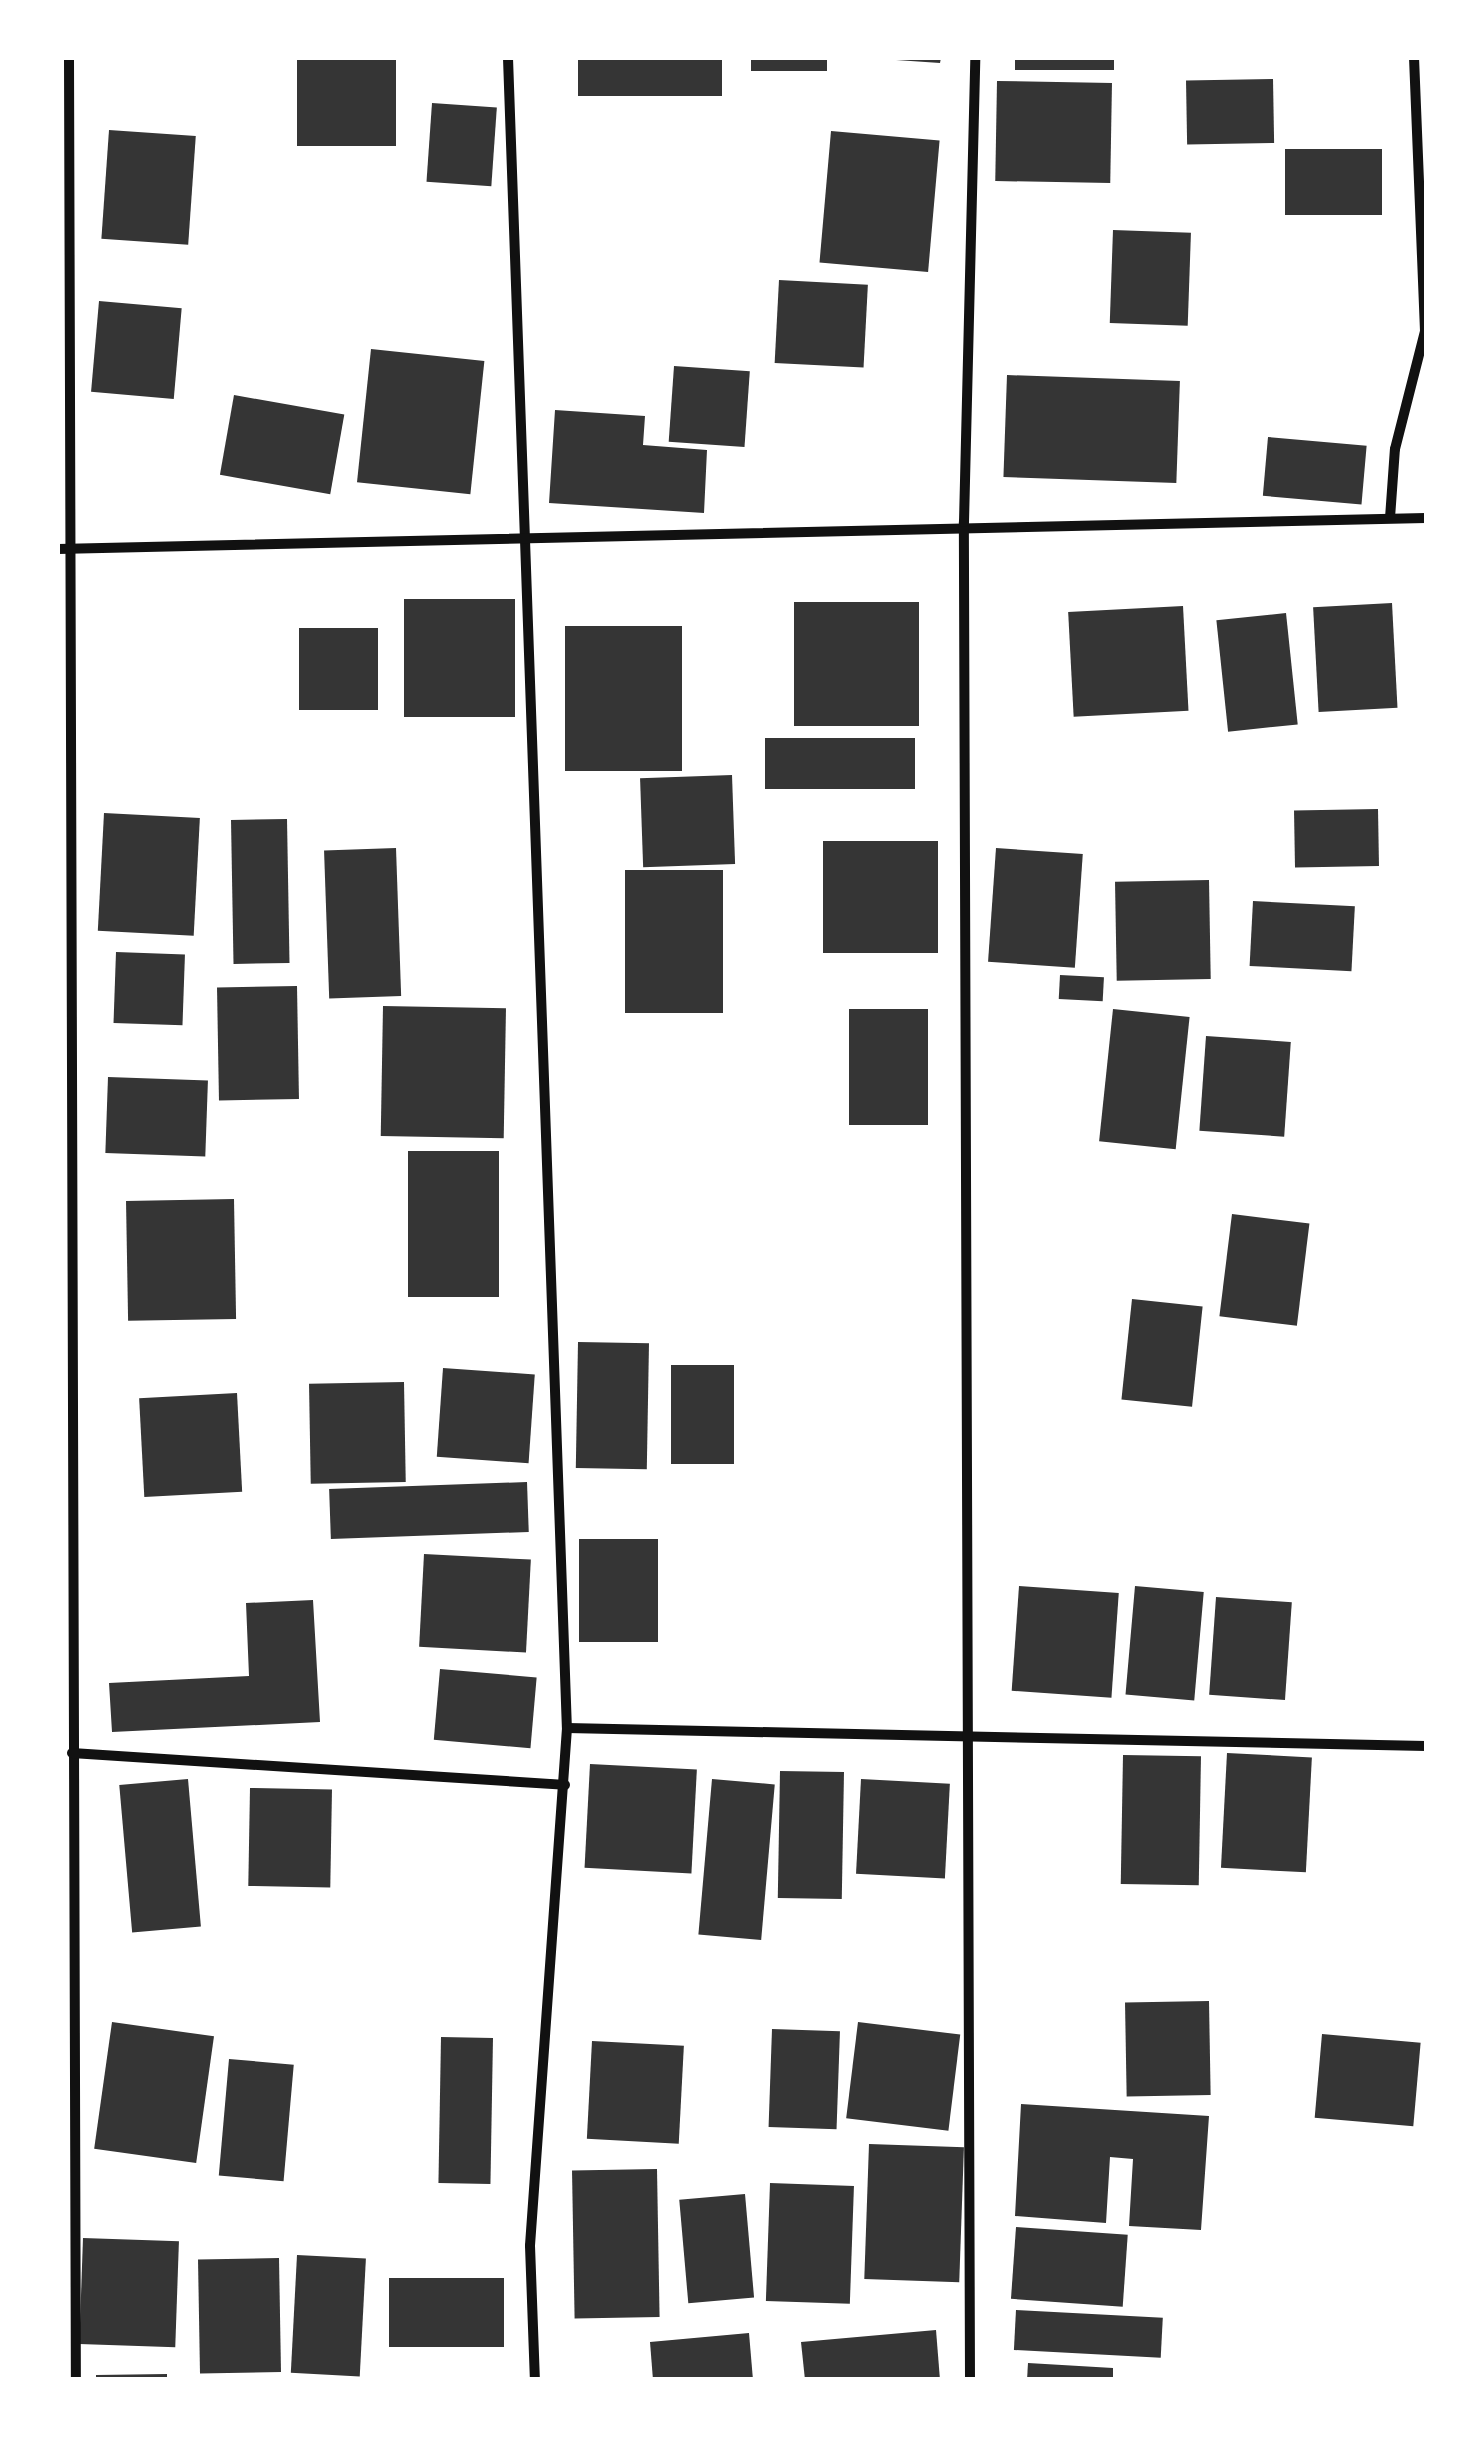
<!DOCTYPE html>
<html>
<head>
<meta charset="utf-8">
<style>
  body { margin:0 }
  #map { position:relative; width:1484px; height:2437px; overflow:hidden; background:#fff; font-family:"Alegreya Sans",sans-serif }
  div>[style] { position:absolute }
  .building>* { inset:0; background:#353535; transform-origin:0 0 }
  .minor>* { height:10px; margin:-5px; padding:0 5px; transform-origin:5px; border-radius:5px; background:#111 }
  span { translate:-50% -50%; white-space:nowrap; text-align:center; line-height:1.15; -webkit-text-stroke:8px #fff; paint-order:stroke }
  .frame { position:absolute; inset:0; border:60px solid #fff; pointer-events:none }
</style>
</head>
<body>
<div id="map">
  <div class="building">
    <div style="left:297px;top:58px;width:99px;height:88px"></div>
    <div style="left:578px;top:58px;width:144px;height:38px"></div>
    <div style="left:751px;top:58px;width:76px;height:13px"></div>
    <div style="clip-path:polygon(896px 58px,941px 58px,940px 63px,896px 60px)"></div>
    <div style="left:1015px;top:58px;width:99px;height:12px"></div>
    <div style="left:1273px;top:79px;width:64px;height:87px;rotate:89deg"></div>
    <div style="left:997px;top:81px;width:115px;height:100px;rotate:1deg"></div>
    <div style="left:432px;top:103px;width:65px;height:79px;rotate:4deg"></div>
    <div style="left:109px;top:130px;width:87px;height:109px;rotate:4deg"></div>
    <div style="left:831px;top:131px;width:109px;height:132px;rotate:5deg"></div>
    <div style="left:1285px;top:149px;width:97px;height:66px"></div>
    <div style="left:1113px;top:230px;width:78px;height:93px;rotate:2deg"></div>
    <div style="left:779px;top:280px;width:89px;height:83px;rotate:3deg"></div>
    <div style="left:99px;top:301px;width:83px;height:91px;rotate:5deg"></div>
    <div style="left:371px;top:349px;width:114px;height:134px;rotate:6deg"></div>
    <div style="left:674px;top:366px;width:76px;height:76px;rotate:4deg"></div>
    <div style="left:1007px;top:375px;width:173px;height:102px;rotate:2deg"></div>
    <div style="left:234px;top:395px;width:112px;height:81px;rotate:10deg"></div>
    <div style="clip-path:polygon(555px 410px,645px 416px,643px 445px,707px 450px,704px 513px,549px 503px)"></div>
    <div style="left:1268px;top:437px;width:99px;height:59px;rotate:5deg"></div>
    <div style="left:404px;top:599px;width:111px;height:118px"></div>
    <div style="left:919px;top:602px;width:124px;height:125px;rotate:90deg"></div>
    <div style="left:1392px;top:603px;width:105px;height:79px;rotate:87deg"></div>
    <div style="left:1183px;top:606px;width:105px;height:115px;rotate:87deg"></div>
    <div style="left:1286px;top:613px;width:112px;height:70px;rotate:84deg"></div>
    <div style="left:565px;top:626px;width:117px;height:145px"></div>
    <div style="left:299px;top:628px;width:79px;height:82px"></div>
    <div style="left:915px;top:738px;width:51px;height:150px;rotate:90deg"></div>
    <div style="left:732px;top:775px;width:89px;height:92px;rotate:88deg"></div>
    <div style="left:1378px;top:809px;width:57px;height:84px;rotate:89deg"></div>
    <div style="left:104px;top:813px;width:96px;height:118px;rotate:3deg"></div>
    <div style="left:287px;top:819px;width:144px;height:56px;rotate:89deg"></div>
    <div style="left:823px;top:841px;width:115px;height:112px"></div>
    <div style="left:396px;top:848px;width:148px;height:72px;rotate:88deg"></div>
    <div style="left:996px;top:848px;width:87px;height:114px;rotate:4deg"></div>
    <div style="left:723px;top:870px;width:143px;height:98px;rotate:90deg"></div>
    <div style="left:1209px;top:880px;width:99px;height:94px;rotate:89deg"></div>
    <div style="left:1253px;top:901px;width:102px;height:65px;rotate:3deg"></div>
    <div style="left:116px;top:952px;width:69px;height:71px;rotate:2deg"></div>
    <div style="left:1060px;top:975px;width:44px;height:24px;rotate:3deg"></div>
    <div style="left:297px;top:986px;width:113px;height:80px;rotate:89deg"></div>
    <div style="left:383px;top:1006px;width:123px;height:130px;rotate:1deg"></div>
    <div style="left:849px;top:1009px;width:79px;height:116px"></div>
    <div style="left:1113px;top:1009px;width:77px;height:133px;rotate:6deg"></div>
    <div style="left:1206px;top:1036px;width:85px;height:95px;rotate:4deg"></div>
    <div style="left:108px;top:1077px;width:100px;height:76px;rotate:2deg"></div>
    <div style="left:408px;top:1151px;width:91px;height:146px"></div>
    <div style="left:234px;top:1199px;width:120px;height:108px;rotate:89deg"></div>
    <div style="left:1232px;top:1214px;width:78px;height:103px;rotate:7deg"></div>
    <div style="left:1132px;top:1299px;width:71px;height:101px;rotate:6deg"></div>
    <div style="left:578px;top:1342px;width:71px;height:126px;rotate:1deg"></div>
    <div style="left:671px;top:1365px;width:63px;height:99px"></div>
    <div style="left:443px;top:1368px;width:92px;height:89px;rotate:4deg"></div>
    <div style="left:404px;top:1382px;width:100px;height:95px;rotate:89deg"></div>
    <div style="left:237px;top:1393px;width:99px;height:98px;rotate:87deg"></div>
    <div style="left:527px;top:1482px;width:50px;height:198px;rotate:88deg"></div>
    <div style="left:579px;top:1539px;width:79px;height:103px"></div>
    <div style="left:424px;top:1554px;width:107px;height:93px;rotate:3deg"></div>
    <div style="left:1019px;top:1586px;width:100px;height:105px;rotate:4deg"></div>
    <div style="left:1135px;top:1586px;width:69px;height:109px;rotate:5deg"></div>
    <div style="left:1216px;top:1597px;width:76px;height:98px;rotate:4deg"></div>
    <div style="clip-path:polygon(313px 1600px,320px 1722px,112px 1732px,109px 1683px,249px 1676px,246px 1603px)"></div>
    <div style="left:440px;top:1669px;width:97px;height:71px;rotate:5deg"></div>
    <div style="left:1227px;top:1753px;width:85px;height:115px;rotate:3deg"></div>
    <div style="left:1123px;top:1755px;width:78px;height:129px;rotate:1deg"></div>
    <div style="left:590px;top:1764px;width:107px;height:104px;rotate:3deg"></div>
    <div style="left:780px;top:1771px;width:64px;height:127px;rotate:1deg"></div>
    <div style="left:188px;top:1779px;width:148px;height:69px;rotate:85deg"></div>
    <div style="left:712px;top:1779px;width:63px;height:156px;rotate:5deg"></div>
    <div style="left:861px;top:1779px;width:89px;height:95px;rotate:3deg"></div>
    <div style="left:250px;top:1788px;width:82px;height:98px;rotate:1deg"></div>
    <div style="left:1209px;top:2001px;width:94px;height:84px;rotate:89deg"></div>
    <div style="left:112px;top:2022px;width:103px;height:128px;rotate:8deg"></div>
    <div style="left:858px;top:2022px;width:103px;height:97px;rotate:7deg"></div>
    <div style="left:772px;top:2029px;width:68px;height:98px;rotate:2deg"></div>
    <div style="left:1322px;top:2034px;width:99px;height:84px;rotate:5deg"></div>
    <div style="left:441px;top:2037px;width:52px;height:146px;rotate:1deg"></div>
    <div style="left:592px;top:2041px;width:92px;height:98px;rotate:3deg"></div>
    <div style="left:229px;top:2059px;width:65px;height:117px;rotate:5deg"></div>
    <div style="clip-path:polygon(1021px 2104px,1209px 2116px,1201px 2230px,1129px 2226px,1133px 2159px,1110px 2157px,1106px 2223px,1015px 2216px)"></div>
    <div style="left:869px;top:2144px;width:95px;height:135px;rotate:2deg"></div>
    <div style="left:657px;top:2169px;width:148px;height:85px;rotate:89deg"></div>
    <div style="left:770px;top:2183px;width:84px;height:118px;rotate:2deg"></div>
    <div style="left:745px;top:2194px;width:104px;height:66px;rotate:85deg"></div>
    <div style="left:1016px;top:2227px;width:112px;height:72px;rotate:4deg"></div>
    <div style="left:83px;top:2238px;width:96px;height:106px;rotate:2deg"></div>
    <div style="left:297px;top:2255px;width:69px;height:118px;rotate:3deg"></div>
    <div style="left:279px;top:2258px;width:114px;height:81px;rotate:89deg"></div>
    <div style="left:389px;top:2278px;width:115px;height:69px"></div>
    <div style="left:1016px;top:2310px;width:147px;height:40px;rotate:3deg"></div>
    <div style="clip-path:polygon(936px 2330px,940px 2380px,805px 2380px,801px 2342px)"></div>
    <div style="clip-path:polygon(749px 2333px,753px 2380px,653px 2380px,650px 2342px)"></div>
    <div style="clip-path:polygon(1028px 2363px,1113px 2368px,1113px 2380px,1027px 2380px)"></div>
    <div style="clip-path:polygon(167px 2374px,167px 2380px,96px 2380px,96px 2375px)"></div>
  </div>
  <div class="minor">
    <div style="left:69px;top:58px;width:2322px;rotate:89.83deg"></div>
    <div style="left:508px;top:58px;width:1671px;rotate:87.98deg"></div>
    <div style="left:567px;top:1728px;width:519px;rotate:94.09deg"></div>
    <div style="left:530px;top:2246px;width:134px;rotate:87.9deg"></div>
    <div style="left:1390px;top:518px;width:69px;rotate:-85.9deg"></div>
    <div style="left:1395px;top:449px;width:122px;rotate:-75.7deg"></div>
    <div style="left:1425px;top:331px;width:273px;rotate:-92.3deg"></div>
    <div style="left:58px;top:549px;width:1368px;rotate:-1.3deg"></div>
    <div style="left:567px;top:1728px;width:859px;rotate:1.2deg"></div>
    <div style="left:72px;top:1753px;width:494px;rotate:3.7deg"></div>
    <div style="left:970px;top:2380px;width:1858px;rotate:-90.19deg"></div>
    <div style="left:964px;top:522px;width:464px;rotate:-88.6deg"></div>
  </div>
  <div class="frame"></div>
</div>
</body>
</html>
